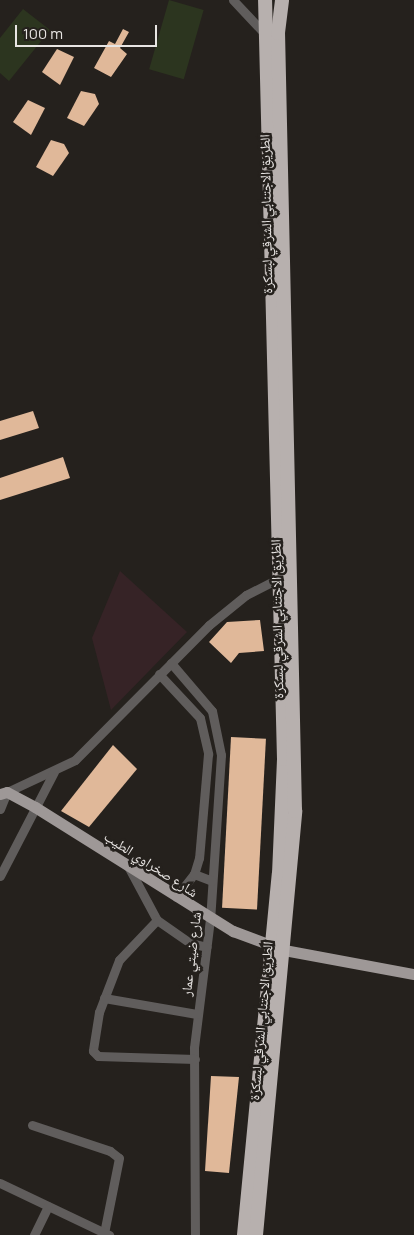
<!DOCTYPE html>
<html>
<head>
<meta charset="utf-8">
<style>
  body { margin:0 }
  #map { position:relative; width:414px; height:1235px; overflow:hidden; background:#25211d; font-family:Manrope,"Noto Naskh Arabic",sans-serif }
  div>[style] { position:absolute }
  .education>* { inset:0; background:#362326 }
  .green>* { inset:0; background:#2c351f; transform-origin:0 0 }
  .building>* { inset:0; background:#e0b899; transform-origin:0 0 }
  .minor>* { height:9px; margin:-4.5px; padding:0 4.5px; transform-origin:4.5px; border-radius:4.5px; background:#605d5c }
  .major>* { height:11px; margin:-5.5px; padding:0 5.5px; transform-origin:5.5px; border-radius:5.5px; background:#9e9897 }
  .highway>* { height:14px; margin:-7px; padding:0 7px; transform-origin:7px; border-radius:7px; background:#b7b0ae }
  span { translate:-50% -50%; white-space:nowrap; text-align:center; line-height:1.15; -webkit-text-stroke:5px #25211d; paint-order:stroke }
  .street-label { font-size:14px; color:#e8e5e3 }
  .scale { position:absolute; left:15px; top:25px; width:142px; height:22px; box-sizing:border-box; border:2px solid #e8e5e3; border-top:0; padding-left:6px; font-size:15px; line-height:18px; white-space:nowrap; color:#e8e5e3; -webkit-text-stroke:4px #25211d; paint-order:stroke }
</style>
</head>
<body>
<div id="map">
  <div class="education">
    <div style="clip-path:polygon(120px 571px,187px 632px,111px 710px,92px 638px)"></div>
  </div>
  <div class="green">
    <div style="left:169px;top:0;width:36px;height:72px;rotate:16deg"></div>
    <div style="clip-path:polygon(23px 9px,50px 30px,9px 81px,0 73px,0 38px)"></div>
  </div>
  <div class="building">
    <div style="clip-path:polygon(123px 29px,129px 32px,120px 48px,127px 54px,111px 77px,94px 68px,109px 41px,115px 44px)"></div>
    <div style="clip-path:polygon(57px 49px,74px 57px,60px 85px,42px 72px)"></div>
    <div style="clip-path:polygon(81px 91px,95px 94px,99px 104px,84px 126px,67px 118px)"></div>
    <div style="clip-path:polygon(28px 100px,45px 108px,31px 135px,13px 122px)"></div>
    <div style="clip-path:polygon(51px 140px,64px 144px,69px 153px,53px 176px,36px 167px)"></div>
    <div style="clip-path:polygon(33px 411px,39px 428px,0 440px,0 421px)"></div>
    <div style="clip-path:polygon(63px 457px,70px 478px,0 500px,0 478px)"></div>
    <div style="clip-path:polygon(260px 620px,264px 651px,239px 653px,231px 663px,209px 642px,227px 622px)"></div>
    <div style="left:231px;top:737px;width:35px;height:171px;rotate:3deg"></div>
    <div style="clip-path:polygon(113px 745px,137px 769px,89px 827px,61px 811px)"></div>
    <div style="clip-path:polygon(211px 1076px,239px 1077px,229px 1173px,205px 1171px)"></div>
  </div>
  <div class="minor">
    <div style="left:233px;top:0;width:48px;rotate:46.7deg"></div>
    <div style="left:171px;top:663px;width:63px;rotate:49.5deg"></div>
    <div style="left:212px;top:711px;width:45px;rotate:78.4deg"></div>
    <div style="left:221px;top:755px;width:164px;rotate:93.8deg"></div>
    <div style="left:210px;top:919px;width:130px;rotate:97.1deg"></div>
    <div style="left:194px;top:1048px;width:187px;rotate:89.7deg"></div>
    <div style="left:159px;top:674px;width:60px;rotate:47deg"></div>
    <div style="left:200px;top:718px;width:37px;rotate:77deg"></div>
    <div style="left:208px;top:754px;width:104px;rotate:94.9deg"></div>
    <div style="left:199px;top:858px;width:17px;rotate:107deg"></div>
    <div style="left:194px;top:874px;width:29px;rotate:128deg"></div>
    <div style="left:0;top:809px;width:18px;rotate:-68deg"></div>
    <div style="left:7px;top:792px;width:75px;rotate:-25.2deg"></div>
    <div style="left:75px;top:760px;width:190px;rotate:-45.2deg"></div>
    <div style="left:209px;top:625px;width:48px;rotate:-39deg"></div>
    <div style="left:246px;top:595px;width:38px;rotate:-27deg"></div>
    <div style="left:128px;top:866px;width:61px;rotate:61.8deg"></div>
    <div style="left:157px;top:920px;width:40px;rotate:34.9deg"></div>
    <div style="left:190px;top:943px;width:17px;rotate:13deg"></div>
    <div style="left:194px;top:874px;width:19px;rotate:21deg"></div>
    <div style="left:0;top:876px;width:117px;rotate:-62.6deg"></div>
    <div style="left:157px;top:920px;width:55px;rotate:133.5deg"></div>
    <div style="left:119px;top:960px;width:56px;rotate:111deg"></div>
    <div style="left:99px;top:1012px;width:39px;rotate:99deg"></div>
    <div style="left:93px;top:1051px;width:7px;rotate:45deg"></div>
    <div style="left:98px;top:1056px;width:97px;rotate:1.8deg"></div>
    <div style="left:104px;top:998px;width:94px;rotate:9.8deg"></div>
    <div style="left:32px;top:1125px;width:82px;rotate:18.4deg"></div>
    <div style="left:110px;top:1151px;width:11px;rotate:38deg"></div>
    <div style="left:119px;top:1158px;width:76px;rotate:101.3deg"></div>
    <div style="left:0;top:1183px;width:121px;rotate:25.5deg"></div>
    <div style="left:34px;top:1235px;width:32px;rotate:-64deg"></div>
  </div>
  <div class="major">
    <div style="left:0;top:794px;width:7px;rotate:-16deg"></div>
    <div style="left:7px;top:792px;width:32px;rotate:28deg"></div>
    <div style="left:35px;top:807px;width:234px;rotate:32.1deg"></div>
    <div style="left:233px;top:931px;width:54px;rotate:20.4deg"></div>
    <div style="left:284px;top:950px;width:132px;rotate:10.5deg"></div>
  </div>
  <div class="highway">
    <div style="left:244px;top:1235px;width:363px;rotate:-84.5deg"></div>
    <div style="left:279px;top:874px;width:115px;rotate:-87.5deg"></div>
    <div style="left:284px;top:759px;width:759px;rotate:-91.43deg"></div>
    <div style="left:256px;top:1235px;width:426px;rotate:-84.7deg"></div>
    <div style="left:295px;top:811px;width:778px;rotate:-91.25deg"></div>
    <div style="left:278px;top:33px;width:33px;rotate:-83deg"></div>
  </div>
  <div class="street-label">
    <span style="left:266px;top:214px;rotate:-91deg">الطريق الاجتنابي الشرقي لبسكرة</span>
    <span style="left:277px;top:619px;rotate:-91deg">الطريق الاجتنابي الشرقي لبسكرة</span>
    <span style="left:151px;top:864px;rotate:33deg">شارع صخراوي الطيب</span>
    <span style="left:191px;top:954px;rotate:-83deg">شارع ضيتي عمار</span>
    <span style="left:261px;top:1021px;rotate:-85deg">الطريق الاجتنابي الشرقي لبسكرة</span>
  </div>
  <div class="scale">100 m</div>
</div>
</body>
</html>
